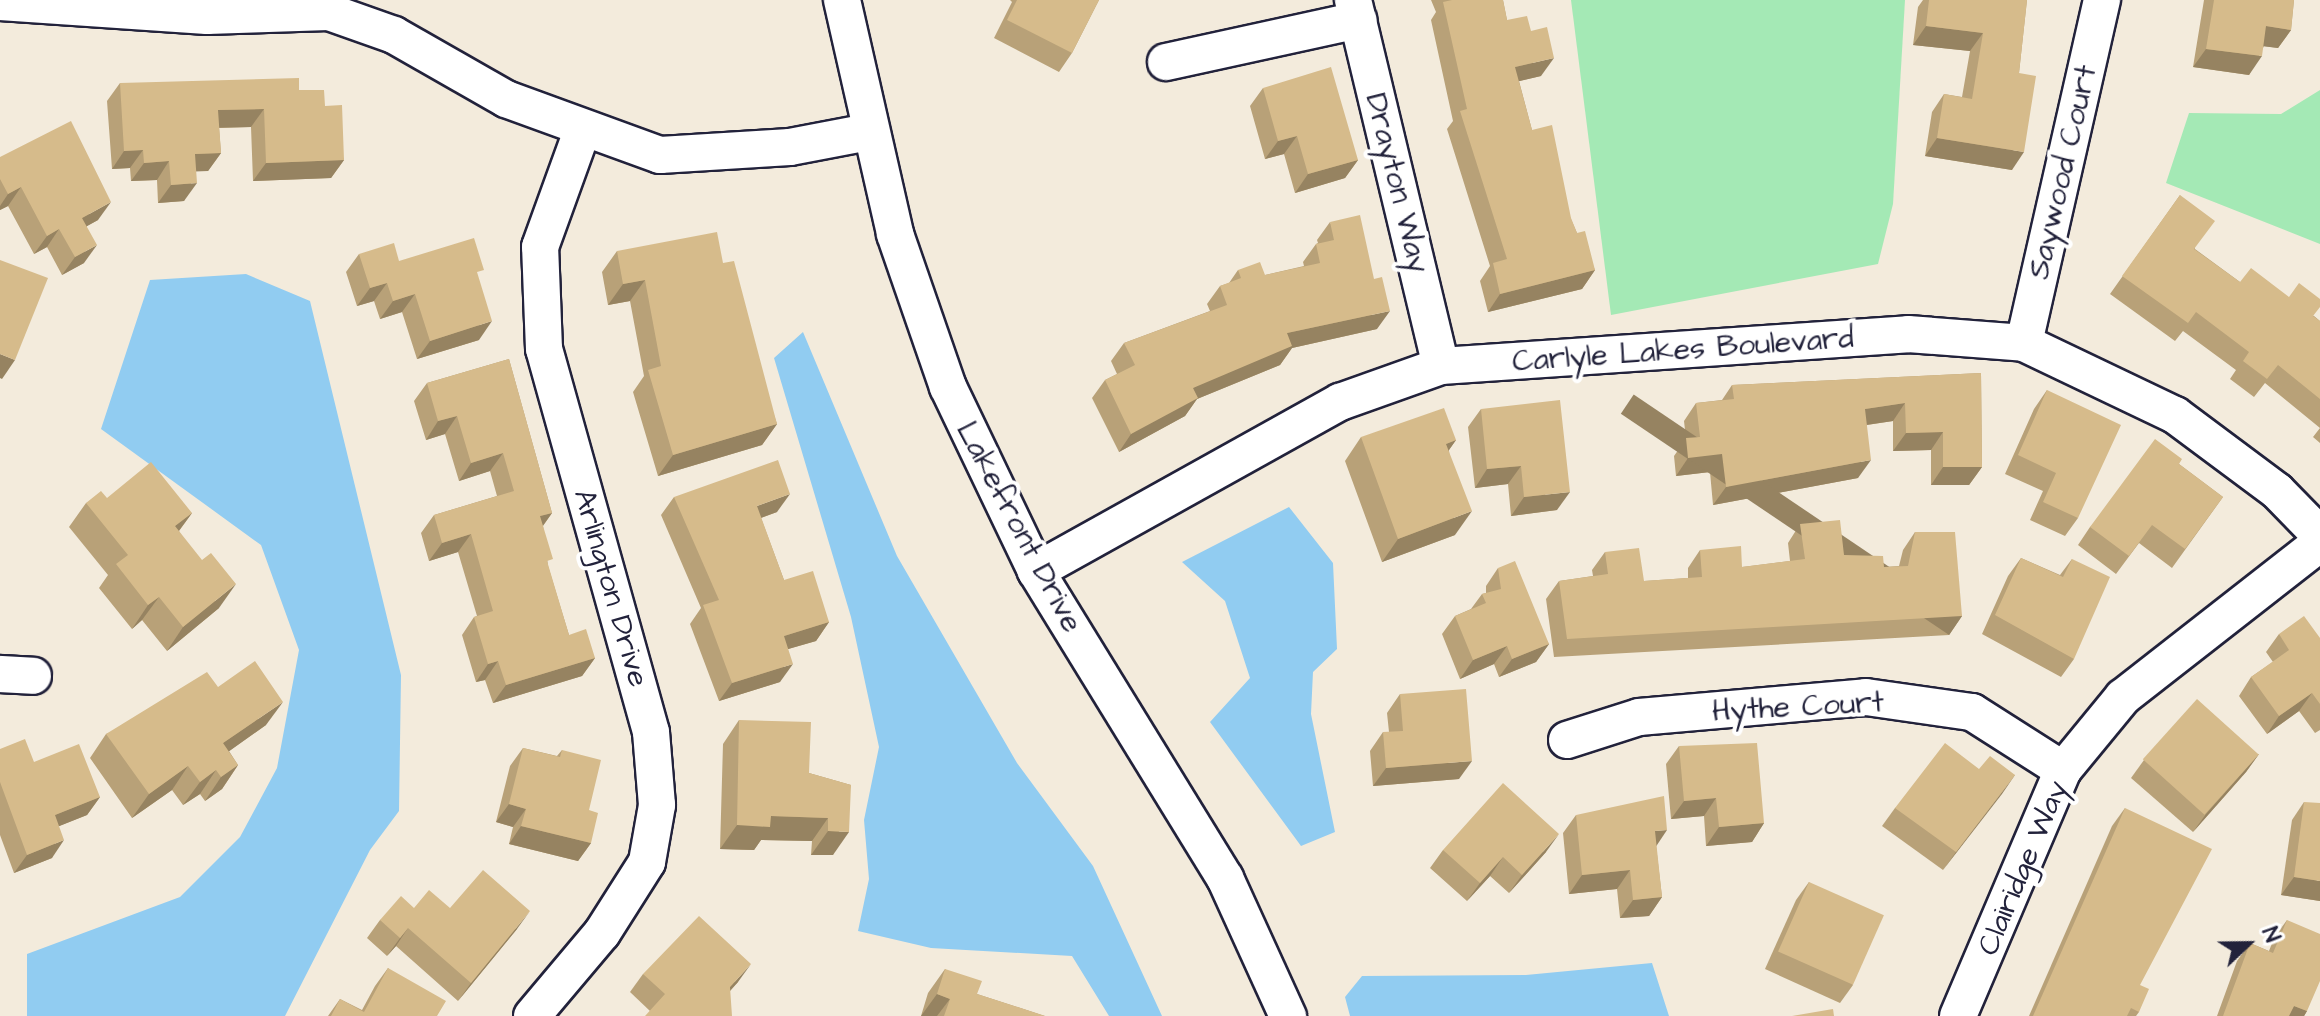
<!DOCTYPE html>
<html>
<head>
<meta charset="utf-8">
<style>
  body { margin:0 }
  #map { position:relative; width:2320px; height:1016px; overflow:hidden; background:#f3ebdc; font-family:"Architects Daughter",sans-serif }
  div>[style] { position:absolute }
  .green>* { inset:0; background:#a4e9b5 }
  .water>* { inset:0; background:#91ccf1 }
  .roads { filter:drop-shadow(2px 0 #22223b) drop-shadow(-2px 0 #22223b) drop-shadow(0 2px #22223b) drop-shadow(0 -2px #22223b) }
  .minor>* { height:36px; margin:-18px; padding:0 18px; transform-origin:18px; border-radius:18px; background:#fff }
  .wall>* { inset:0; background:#b8a178 }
  .shaded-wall>* { inset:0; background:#968361; transform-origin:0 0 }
  .building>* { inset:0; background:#d6bb8b; transform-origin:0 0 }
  span { translate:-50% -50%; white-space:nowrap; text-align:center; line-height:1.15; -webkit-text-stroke:8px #fff; paint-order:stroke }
  .street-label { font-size:30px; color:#22223b }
  .north { position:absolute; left:2208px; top:904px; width:80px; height:80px; -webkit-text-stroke:6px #fff; paint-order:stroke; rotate:68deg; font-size:22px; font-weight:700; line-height:32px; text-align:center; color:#22223b }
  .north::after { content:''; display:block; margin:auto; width:28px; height:36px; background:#22223b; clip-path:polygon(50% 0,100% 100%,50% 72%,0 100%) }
</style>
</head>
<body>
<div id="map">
  <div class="green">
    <div style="clip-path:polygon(1571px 0,1905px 0,1893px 204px,1878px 264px,1611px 315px)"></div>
    <div style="clip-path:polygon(2320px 90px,2320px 244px,2166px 183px,2189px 113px,2281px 114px)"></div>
  </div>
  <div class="water">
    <div style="clip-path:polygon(246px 274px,310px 301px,401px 675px,399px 811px,370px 850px,285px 1016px,27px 1016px,27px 954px,180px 897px,240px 837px,277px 768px,299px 650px,261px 545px,101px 429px,150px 280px)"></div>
    <div style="clip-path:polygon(803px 332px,897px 556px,1017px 763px,1093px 866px,1162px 1016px,1109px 1016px,1072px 956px,931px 948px,858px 931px,869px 879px,864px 820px,879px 747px,851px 617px,774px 358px)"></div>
    <div style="clip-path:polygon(1289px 507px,1333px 563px,1337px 649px,1313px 672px,1311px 714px,1335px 832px,1301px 846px,1210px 722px,1250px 678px,1225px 601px,1182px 562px)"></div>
    <div style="clip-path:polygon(1652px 963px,1669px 1016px,1350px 1016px,1345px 997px,1362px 976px,1526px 975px)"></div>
  </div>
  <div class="roads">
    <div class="minor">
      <div style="left:842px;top:0;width:240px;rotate:77.2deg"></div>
      <div style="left:895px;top:234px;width:162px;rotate:70.9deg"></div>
      <div style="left:948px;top:387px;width:204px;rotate:64.4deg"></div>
      <div style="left:1036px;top:571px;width:361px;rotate:58.4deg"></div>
      <div style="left:1225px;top:878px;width:152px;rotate:65.5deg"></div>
      <div style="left:1353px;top:0;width:376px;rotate:76.5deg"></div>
      <div style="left:0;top:2px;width:207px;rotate:3.9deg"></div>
      <div style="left:207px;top:16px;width:122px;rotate:-1.9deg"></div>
      <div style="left:329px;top:12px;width:69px;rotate:19.5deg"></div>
      <div style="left:394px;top:35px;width:129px;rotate:29.7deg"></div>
      <div style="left:506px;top:99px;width:164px;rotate:20deg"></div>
      <div style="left:660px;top:155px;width:130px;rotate:-3.5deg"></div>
      <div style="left:790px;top:147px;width:80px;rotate:-10.8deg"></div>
      <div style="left:1166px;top:62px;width:197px;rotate:-12.3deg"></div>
      <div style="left:2024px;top:343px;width:352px;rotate:-77.2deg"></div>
      <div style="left:1036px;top:571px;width:348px;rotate:-29.1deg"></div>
      <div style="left:1340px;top:402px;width:107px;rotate:-19.6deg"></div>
      <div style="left:1441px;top:366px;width:468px;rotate:-3.9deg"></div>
      <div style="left:1908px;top:334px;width:116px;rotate:4.4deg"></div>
      <div style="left:2024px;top:343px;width:167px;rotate:25.5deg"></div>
      <div style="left:2175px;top:415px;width:127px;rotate:36.7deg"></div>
      <div style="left:2277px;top:491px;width:62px;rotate:45.7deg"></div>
      <div style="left:0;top:674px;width:33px;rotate:3deg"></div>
      <div style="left:1567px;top:740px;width:76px;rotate:-17.7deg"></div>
      <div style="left:1639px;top:717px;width:228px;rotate:-5deg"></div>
      <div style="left:1866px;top:697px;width:107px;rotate:8.1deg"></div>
      <div style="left:1972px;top:712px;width:108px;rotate:32.5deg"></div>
      <div style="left:532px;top:1016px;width:109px;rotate:-49.9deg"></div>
      <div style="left:602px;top:933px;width:84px;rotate:-57.6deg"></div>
      <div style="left:647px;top:862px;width:58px;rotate:-80deg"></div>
      <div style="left:657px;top:805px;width:73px;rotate:-94.7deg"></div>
      <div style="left:651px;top:732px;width:398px;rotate:-105.6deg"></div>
      <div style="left:544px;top:349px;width:102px;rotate:-92.2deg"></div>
      <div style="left:540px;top:247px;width:123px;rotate:-70.1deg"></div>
      <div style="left:1958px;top:1016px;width:267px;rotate:-66.9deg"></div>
      <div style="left:2063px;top:770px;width:94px;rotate:-50.6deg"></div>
      <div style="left:2123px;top:697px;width:250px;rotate:-38deg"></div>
    </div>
  </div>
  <div class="wall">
    <div style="clip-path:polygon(1010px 0,1099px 0,1072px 53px,1059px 72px,994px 38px,1012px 2px)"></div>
    <div style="clip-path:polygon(1431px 0,1503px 0,1507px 20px,1541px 76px,1519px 81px,1532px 130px,1577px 233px,1595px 270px,1582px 289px,1488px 312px,1480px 281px,1490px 266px,1447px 129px,1453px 121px,1431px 20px,1436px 12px)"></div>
    <div style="clip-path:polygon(1923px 0,2027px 0,2019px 73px,2012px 170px,1925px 156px,1932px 112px,1944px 94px,1962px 97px,1970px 51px,1913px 45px,1918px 7px)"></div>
    <div style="clip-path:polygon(2204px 0,2294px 0,2291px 30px,2278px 48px,2264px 46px,2249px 75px,2193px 67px)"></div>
    <div style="clip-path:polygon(120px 83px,299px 90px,325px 106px,344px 160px,331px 178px,253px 181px,251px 127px,219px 128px,221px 153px,208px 171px,196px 171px,184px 201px,158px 203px,157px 180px,131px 181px,130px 168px,112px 169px,107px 101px)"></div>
    <div style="clip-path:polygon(1263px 88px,1358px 160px,1345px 178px,1295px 193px,1284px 154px,1265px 159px,1250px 106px)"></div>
    <div style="clip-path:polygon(0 157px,98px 220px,87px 226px,84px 263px,62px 275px,47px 247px,34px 254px,8px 206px,0 210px)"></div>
    <div style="clip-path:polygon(2180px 195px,2195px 249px,2240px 282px,2314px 316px,2320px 321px,2320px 443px,2313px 437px,2320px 428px,2265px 383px,2254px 397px,2230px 379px,2236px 370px,2183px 331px,2175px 341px,2110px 294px)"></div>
    <div style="clip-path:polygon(1330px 222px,1377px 329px,1292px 348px,1280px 365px,1197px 399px,1185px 416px,1119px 452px,1092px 398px,1105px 380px,1117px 374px,1111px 361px,1124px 343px,1210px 311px,1207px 304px,1220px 286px,1229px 283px,1238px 270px,1265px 275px,1304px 266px,1303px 262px,1316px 244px,1318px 243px,1317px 240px)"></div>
    <div style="clip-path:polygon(617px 251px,723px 263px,777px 424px,762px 445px,658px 476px,633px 392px,644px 376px,630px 301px,608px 305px,602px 272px)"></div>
    <div style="clip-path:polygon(359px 254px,399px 261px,478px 278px,479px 340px,417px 359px,402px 312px,380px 319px,374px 301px,357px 306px,346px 272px)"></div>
    <div style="clip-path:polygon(509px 359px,552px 513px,543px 526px,548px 566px,569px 635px,595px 658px,582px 676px,493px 703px,485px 680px,476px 682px,462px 635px,474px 617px,477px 616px,458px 552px,429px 561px,421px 533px,434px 515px,497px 496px,490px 471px,459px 481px,445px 434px,426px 440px,414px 401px,427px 383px)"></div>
    <div style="clip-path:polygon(1981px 373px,1982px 467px,1969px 485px,1931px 485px,1931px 450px,1893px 451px,1893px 421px,1867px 425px,1858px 478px,1713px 505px,1710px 472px,1676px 476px,1674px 456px,1686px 439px,1684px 421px,1696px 403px,1722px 400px,1732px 385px)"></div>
    <div style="clip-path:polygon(2047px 390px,2078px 518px,2065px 536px,2030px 520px,2043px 491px,2005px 474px,2034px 409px)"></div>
    <div style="clip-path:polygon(1481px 409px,1557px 510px,1511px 516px,1508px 484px,1475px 488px,1468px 427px)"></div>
    <div style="clip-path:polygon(1361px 437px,1456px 440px,1449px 450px,1455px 535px,1382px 562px,1345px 461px)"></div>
    <div style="clip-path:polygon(2179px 464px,2223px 497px,2172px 568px,2139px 543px,2116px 574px,2078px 545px,2090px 527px)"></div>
    <div style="clip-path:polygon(674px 497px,777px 512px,761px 518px,784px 580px,829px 622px,816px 641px,788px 649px,780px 682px,719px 701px,690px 624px,701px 608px,661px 515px)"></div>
    <div style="clip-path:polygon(107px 498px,192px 513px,179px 531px,219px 608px,167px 651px,142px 620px,132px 629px,99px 588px,108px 575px,69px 527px,86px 503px)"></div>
    <div style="clip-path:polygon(1800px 524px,1844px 555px,1884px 567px,1899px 566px,1903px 550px,1915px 532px,1962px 616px,1949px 635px,1554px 657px,1546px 599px,1559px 581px,1593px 576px,1592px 570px,1605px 552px,1644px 581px,1688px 578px,1688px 568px,1700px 550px,1742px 567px,1790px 561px,1788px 543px)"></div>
    <div style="clip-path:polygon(2021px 558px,2060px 575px,2072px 559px,2074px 659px,2061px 677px,1982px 634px,2008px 576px)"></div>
    <div style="clip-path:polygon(1498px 568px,1549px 644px,1536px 662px,1499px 677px,1494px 664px,1460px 679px,1442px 634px,1455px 616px,1471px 609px,1482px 594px,1486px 593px,1486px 586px)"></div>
    <div style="clip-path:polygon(2279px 634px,2320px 638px,2320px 730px,2315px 733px,2299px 711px,2267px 734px,2239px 696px,2251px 677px,2273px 662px,2266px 652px)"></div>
    <div style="clip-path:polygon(218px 687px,266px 725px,229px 751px,238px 765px,222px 789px,205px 801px,200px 794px,183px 805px,172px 790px,132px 818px,90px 758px,106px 734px)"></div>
    <div style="clip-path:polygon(1400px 694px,1459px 779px,1373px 786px,1370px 751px,1383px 732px,1389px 732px,1387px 713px)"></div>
    <div style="clip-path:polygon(739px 720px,809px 773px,851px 785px,833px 855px,811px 855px,812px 841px,761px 840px,754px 850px,720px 849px,723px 744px)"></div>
    <div style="clip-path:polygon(1679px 746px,1764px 823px,1752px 842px,1706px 846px,1704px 816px,1671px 819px,1666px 764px)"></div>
    <div style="clip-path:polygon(523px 748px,557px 756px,562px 750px,589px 810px,591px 843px,578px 861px,509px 844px,513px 827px,496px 822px,510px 766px)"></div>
    <div style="clip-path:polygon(0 749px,100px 797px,87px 815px,59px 826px,52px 858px,14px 873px,0 835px)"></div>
    <div style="clip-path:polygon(2259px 754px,2246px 772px,2193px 832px,2131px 778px,2144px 760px)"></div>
    <div style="clip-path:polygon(1979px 769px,2015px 775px,1943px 870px,1882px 826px,1895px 808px)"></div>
    <div style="clip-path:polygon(2304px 802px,2320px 901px,2281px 895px,2292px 820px)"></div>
    <div style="clip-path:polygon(2125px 808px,2140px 985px,2139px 1012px,2136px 1016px,2029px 1016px,2112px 826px)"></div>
    <div style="clip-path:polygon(1576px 815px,1656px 846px,1662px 897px,1649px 916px,1620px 918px,1617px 889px,1569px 894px,1563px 833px)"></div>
    <div style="clip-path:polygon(1443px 850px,1546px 852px,1509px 893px,1490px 876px,1467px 901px,1430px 868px)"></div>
    <div style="clip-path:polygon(1809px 882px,1853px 985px,1840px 1003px,1765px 969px,1796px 900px)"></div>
    <div style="clip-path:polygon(414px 908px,450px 908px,517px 929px,458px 1001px,396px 946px,387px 956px,367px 938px,380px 920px)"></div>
    <div style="clip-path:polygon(2287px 920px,2307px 1011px,2304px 1016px,2217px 1016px,2237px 961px,2250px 943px,2269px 951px,2274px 938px)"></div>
    <div style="clip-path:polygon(388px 968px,437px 1016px,328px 1016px,340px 999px,362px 1010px,375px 986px)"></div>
    <div style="clip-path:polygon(945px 969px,977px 994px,1045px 1016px,921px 1016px,928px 993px)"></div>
    <div style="clip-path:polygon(643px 974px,738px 982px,730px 991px,650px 1011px,630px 992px)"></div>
  </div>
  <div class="shaded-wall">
    <div style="clip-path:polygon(1926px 26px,1983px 33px,1970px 51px,1913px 45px)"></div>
    <div style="clip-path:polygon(2266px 26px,2291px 30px,2278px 48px,2253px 45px)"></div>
    <div style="clip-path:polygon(2206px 49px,2262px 56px,2249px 75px,2193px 67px)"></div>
    <div style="clip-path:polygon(1554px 58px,1541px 76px,1503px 85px,1515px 67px)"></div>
    <div style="clip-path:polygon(264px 109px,251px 127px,205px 128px,218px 110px)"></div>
    <div style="clip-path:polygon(1297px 136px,1284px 154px,1265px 159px,1278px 141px)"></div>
    <div style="clip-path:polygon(1937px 138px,2024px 152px,2012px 170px,1925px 156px)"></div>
    <div style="clip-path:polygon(143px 150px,130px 168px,112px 169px,124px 151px)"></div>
    <div style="clip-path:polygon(221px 153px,208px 171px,182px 172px,195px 154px)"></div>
    <div style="clip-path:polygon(344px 160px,331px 178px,253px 181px,266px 163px)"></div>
    <div style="clip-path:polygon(1358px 160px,1345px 178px,1295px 193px,1308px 174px)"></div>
    <div style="clip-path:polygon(169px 161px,157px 180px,131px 181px,144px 163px)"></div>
    <div style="clip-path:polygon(197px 183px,184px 201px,158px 203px,171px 185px)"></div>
    <div style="clip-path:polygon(21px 187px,8px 206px,0 210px,0 206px,8px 194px)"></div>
    <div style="clip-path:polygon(111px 202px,98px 220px,69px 236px,82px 218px)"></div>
    <div style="clip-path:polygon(59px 229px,47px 247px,34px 254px,47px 236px)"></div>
    <div style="clip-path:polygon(97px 245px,84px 263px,62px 275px,75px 257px)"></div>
    <div style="clip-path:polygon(1595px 270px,1582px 289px,1488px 312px,1500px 294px)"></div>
    <div style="clip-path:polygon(645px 280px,630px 301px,608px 305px,623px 284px)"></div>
    <div style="clip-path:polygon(387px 283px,374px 301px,357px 306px,370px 288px)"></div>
    <div style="clip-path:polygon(415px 294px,402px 312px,380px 319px,393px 301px)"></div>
    <div style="clip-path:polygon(1390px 311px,1377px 329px,1292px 348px,1280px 365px,1197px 399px,1185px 416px,1119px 452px,1131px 434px,1193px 388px,1287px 333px)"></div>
    <div style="clip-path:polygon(492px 321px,479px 340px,417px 359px,430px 341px)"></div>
    <div style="clip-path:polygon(0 354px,15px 360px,2px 379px,0 378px)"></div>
    <div style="clip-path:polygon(1905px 403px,1893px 421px,1852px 427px,1865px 409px)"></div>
    <div style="clip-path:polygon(457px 416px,445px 434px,426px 440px,438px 421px)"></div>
    <div style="clip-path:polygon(777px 424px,762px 445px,658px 476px,673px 455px)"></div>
    <div style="clip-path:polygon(1943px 432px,1931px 450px,1893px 451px,1906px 433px)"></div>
    <div style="clip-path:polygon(1456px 440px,1439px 464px,1446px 444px)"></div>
    <div style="clip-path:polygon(503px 453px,490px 471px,459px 481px,471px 463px)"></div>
    <div style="clip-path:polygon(1722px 454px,1710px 472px,1676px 476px,1688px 458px)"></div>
    <div style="clip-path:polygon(1871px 460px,1858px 478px,1713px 505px,1726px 487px)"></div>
    <div style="clip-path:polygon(1521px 466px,1508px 484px,1475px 488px,1487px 469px)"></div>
    <div style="clip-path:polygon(1943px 467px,1982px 467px,1969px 485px,1931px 485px)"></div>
    <div style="clip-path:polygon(1570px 492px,1557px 510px,1511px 516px,1524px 497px)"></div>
    <div style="clip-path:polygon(790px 494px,777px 512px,744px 524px,757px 506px)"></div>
    <div style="clip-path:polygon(1472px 511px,1455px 535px,1382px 562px,1398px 539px)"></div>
    <div style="clip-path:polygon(192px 513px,175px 536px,175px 526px)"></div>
    <div style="clip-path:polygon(552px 513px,539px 531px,540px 516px)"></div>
    <div style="clip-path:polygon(471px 534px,458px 552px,429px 561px,442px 543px)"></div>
    <div style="clip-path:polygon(236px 584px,219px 608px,167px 651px,183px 627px)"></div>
    <div style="clip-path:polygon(159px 597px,142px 620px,132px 629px,148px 605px)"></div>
    <div style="left:1962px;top:616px;width:23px;height:396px;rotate:124deg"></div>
    <div style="clip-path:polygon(829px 622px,816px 641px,771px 654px,784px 636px)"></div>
    <div style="clip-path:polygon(1549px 644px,1536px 662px,1499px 677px,1512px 659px)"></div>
    <div style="clip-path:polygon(1507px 646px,1494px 664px,1460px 679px,1473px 660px)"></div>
    <div style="clip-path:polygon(595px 658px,582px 676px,493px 703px,506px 685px)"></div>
    <div style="clip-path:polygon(498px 661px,485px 680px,476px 682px,488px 664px)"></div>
    <div style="clip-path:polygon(793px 664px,780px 682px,719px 701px,732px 683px)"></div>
    <div style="clip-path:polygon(2312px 693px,2299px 711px,2267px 734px,2279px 716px)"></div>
    <div style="clip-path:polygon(283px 702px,266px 725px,207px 767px,223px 743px)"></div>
    <div style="clip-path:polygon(2259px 754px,2246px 772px,2193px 832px,2206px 814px)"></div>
    <div style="clip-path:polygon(1472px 761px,1459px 779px,1373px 786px,1386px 768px)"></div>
    <div style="clip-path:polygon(238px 765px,222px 789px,205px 801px,221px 777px)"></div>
    <div style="clip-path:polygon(188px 766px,172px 790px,132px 818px,149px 794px)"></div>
    <div style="clip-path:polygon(216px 770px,200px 794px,183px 805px,200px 782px)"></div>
    <div style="clip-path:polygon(2015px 775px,2002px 794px,1943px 870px,1956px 852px)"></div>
    <div style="clip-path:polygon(100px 797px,87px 815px,42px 833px,55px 815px)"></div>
    <div style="clip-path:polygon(1716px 798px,1704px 816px,1671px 819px,1684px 801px)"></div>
    <div style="clip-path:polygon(509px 804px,526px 809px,513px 827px,496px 822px)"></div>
    <div style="clip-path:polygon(771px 816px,828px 818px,812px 841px,761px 840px,754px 850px,720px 849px,737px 825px)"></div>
    <div style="clip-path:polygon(1764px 823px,1752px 842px,1706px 846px,1719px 827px)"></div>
    <div style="clip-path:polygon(521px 826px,591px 843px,578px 861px,509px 844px)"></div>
    <div style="clip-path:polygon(1667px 830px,1655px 848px,1655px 831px)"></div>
    <div style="clip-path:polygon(828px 831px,849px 832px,833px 855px,811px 855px)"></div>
    <div style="clip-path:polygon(1559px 834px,1546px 852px,1509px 893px,1522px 875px)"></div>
    <div style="clip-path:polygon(64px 840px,52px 858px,14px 873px,27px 855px)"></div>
    <div style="clip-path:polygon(1503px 857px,1490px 876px,1467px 901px,1480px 883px)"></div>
    <div style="clip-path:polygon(1630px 870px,1617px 889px,1569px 894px,1582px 875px)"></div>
    <div style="clip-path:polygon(2294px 877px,2320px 881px,2320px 901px,2281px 895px)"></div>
    <div style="clip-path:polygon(1662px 897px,1649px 916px,1620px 918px,1633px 900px)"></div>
    <div style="clip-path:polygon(530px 911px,517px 929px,458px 1001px,471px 983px)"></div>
    <div style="clip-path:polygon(408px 928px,396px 946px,387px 956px,400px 938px)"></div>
    <div style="clip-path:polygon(751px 964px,738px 982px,717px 1005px,730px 987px)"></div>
    <div style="clip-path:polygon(937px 994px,950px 999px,937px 1016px,921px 1016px)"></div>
    <div style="clip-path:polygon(2294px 1006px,2307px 1011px,2304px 1016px,2287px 1016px)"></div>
  </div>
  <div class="building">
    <div style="clip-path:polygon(1017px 0,1099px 0,1072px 53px,1007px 20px)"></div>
    <div style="clip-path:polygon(1452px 0,1503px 0,1507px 20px,1527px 16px,1531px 31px,1547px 27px,1554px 58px,1515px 67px,1532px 130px,1552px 125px,1571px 218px,1577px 233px,1585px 231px,1595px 270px,1500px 294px,1493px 263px,1507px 259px,1460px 111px,1467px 109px,1443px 2px)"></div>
    <div style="clip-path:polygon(1929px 0,2027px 0,2019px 73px,2036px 76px,2024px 152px,1937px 138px,1944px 94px,1972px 99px,1983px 33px,1926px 26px)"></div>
    <div style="clip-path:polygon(2214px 0,2294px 0,2291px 30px,2266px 26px,2262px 56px,2206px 49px)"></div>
    <div style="clip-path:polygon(1331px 67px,1358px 160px,1308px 174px,1297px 136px,1278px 141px,1263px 88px)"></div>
    <div style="clip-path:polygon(299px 78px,299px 90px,324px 90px,325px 106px,342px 105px,344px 160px,266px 163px,264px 109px,218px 110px,221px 153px,195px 154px,197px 183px,171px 185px,169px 161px,144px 163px,143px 150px,124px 151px,120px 83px)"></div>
    <div style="clip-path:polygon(71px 121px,111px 202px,82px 218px,97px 245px,75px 257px,59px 229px,47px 236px,21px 187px,8px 194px,0 179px,0 157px)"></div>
    <div style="clip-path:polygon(2180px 195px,2215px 221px,2194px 249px,2240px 282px,2251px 268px,2289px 297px,2299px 283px,2320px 299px,2320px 307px,2313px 316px,2320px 321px,2320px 399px,2278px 365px,2267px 379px,2243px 361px,2249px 352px,2196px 312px,2188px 323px,2122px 276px)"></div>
    <div style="clip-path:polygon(1360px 215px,1374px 279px,1382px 277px,1390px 311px,1287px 333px,1292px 346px,1193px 388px,1198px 398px,1131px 434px,1105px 380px,1135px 365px,1124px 343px,1227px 305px,1220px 286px,1241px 278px,1238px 270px,1260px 262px,1265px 275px,1320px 263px,1316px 244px,1334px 240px,1330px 222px)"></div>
    <div style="clip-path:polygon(717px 232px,723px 263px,734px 261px,777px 424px,673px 455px,648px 370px,661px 366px,645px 280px,623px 284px,617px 251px)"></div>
    <div style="clip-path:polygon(474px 238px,484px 270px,477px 272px,492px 321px,430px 341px,415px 294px,393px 301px,387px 283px,370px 288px,359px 254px,394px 243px,399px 261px)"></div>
    <div style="clip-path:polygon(0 260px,48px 278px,15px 360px,0 354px)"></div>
    <div style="clip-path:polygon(509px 359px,552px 513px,540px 516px,553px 559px,547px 561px,569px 635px,586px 629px,595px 658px,506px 685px,498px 661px,488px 664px,474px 617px,493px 611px,471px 534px,442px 543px,434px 515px,514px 491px,503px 453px,471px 463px,457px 416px,438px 421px,427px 383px)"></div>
    <div style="clip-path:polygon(1981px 373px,1982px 467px,1943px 467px,1943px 432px,1906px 433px,1905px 403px,1865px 409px,1871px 460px,1726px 487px,1722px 454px,1688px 458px,1686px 438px,1700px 437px,1696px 403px,1734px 399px,1732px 385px)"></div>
    <div style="clip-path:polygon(2047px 390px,2121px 425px,2078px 518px,2043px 502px,2056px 473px,2018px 455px)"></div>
    <div style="clip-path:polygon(1560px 400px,1570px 492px,1524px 497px,1521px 466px,1487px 469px,1481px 409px)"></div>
    <div style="clip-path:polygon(1444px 408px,1456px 440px,1446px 444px,1472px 511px,1398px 539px,1361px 437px)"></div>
    <div style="clip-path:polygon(2155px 439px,2182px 459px,2179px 464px,2223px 497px,2185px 549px,2152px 525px,2129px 556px,2090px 527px)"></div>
    <div style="clip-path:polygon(778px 460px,790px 494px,757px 506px,784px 580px,813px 571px,829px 622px,784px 636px,793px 664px,732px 683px,703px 605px,719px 600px,674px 497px)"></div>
    <div style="clip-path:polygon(151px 462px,192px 513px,175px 526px,202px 560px,211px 553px,236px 584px,183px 627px,159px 597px,148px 605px,116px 564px,128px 555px,86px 503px,101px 491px,107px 498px)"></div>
    <div style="clip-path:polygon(1840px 520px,1844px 555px,1883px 556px,1884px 567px,1908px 566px,1915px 532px,1955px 532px,1962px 616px,1567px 639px,1559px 581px,1608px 574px,1605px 552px,1639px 548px,1644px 581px,1702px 577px,1700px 550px,1741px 546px,1742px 567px,1805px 559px,1800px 524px)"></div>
    <div style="clip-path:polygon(2021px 558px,2063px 577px,2072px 559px,2110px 577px,2074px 659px,1995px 615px)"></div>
    <div style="clip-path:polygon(1515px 561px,1549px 644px,1512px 659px,1507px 646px,1473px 660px,1455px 616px,1486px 603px,1482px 594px,1501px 589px,1498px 568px)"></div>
    <div style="clip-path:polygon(2304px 616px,2320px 638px,2320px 704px,2312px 693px,2279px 716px,2251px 677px,2289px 650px,2279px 634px)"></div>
    <div style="clip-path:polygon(255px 661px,283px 702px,223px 743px,238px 765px,221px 777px,216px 770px,200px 782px,188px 766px,149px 794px,106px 734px,207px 672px,218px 687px)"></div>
    <div style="clip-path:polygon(1466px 689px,1472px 761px,1386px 768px,1383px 732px,1403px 731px,1400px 694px)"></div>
    <div style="left:2197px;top:699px;width:83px;height:81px;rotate:42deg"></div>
    <div style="clip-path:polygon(739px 720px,811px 722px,809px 773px,851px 785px,849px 832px,828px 831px,828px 818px,771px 816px,770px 827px,737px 825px)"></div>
    <div style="clip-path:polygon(25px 739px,34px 762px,79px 744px,100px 797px,55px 815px,64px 840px,27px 855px,0 782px,0 749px)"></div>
    <div style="clip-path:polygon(1757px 743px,1764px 823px,1719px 827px,1716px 798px,1684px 801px,1679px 746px)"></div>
    <div style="clip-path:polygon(1945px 743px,1979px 769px,1990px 756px,2015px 775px,1956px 852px,1895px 808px)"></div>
    <div style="clip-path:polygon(523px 748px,560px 757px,562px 750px,601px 760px,589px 810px,598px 813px,591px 843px,521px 826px,526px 809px,509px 804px)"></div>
    <div style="clip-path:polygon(1503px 783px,1559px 834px,1522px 875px,1503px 857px,1480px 883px,1443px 850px)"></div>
    <div style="clip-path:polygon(1664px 796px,1667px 830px,1655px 831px,1662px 897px,1633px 900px,1630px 870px,1582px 875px,1576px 815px)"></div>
    <div style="clip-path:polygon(2304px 802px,2320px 803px,2320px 881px,2294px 877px)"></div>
    <div style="clip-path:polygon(2125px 808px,2212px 849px,2140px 985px,2149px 989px,2139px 1012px,2131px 1008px,2127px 1016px,2033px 1016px)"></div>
    <div style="clip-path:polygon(483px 870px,530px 911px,471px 983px,408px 928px,400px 938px,380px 920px,401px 896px,414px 908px,429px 890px,450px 908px)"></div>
    <div style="left:1809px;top:882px;width:82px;height:76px;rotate:24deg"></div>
    <div style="clip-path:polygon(699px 916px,751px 964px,730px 987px,732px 1016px,645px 1016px,665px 994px,643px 974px)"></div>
    <div style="clip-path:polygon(2287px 920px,2320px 934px,2320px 981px,2307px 1011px,2294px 1006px,2289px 1016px,2223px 1016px,2250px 943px,2273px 953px)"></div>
    <div style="clip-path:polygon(388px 968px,446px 1001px,437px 1016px,331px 1016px,340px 999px,364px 1012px)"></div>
    <div style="clip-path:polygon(945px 969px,982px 981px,977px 994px,1045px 1016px,944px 1016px,950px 999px,937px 994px)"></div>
    <div style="clip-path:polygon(1833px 1009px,1834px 1016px,1792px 1016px)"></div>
  </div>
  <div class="street-label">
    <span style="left:2063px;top:172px;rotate:-77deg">Saywood Court</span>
    <span style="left:1397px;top:183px;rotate:76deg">Drayton Way</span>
    <span style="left:1683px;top:350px;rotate:-4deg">Carlyle Lakes Boulevard</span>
    <span style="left:1019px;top:527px;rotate:62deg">Lakefront Drive</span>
    <span style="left:611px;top:588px;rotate:74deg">Arlington Drive</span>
    <span style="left:1798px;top:707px;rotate:-3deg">Hythe Court</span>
    <span style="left:2023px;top:868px;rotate:-67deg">Clairidge Way</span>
  </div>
  <div class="north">N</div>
</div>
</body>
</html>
